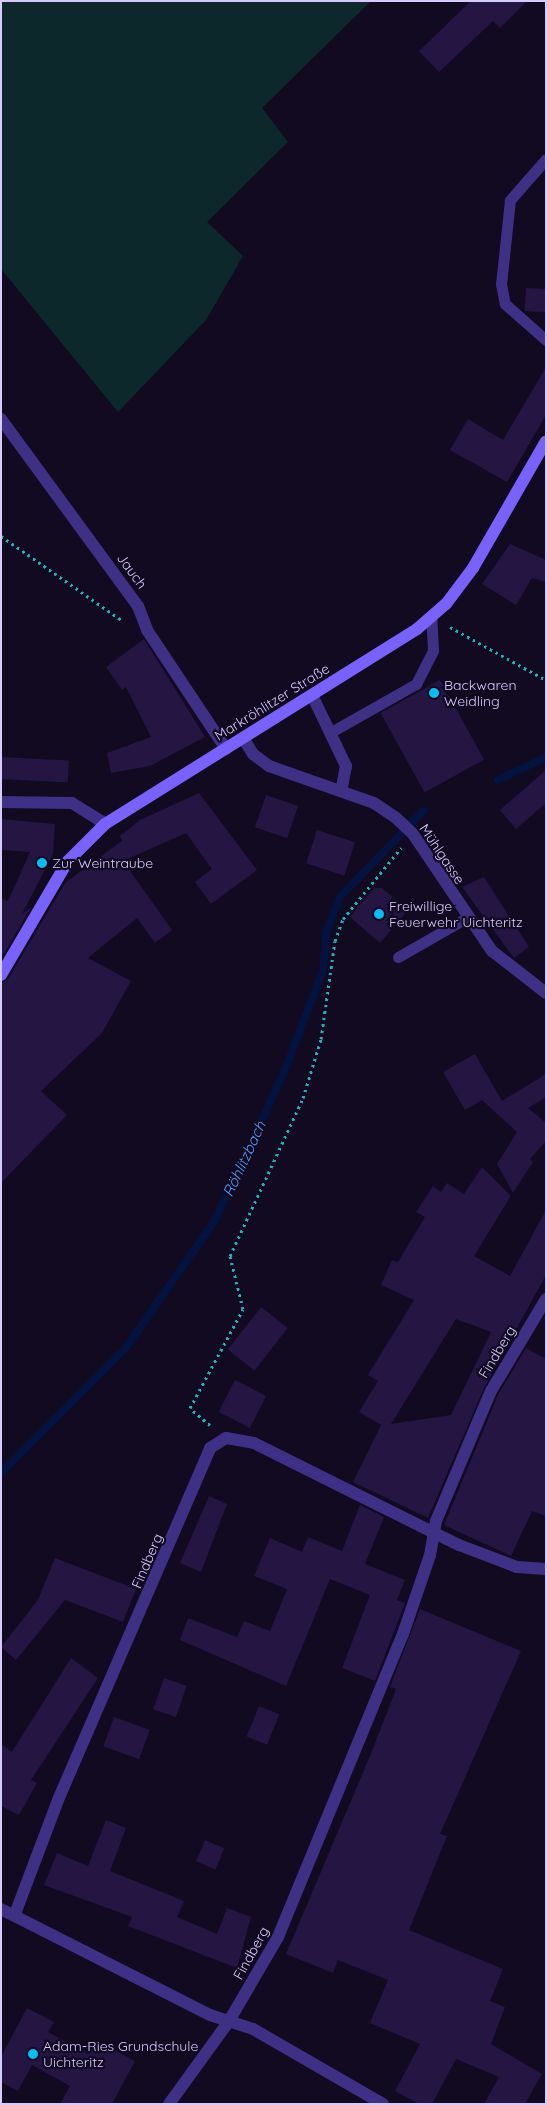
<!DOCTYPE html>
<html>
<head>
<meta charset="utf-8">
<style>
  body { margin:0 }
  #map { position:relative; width:547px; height:2105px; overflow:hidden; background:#110a20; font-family:Quicksand,sans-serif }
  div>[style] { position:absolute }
  .green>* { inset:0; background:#0d282b }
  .stream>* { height:8px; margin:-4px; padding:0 4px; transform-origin:4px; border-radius:4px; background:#041240 }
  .building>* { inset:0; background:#241543; transform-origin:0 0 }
  .path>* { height:3px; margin-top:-1.5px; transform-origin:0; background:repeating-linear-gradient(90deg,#21b1bc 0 2.5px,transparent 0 6.5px) }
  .service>* { height:11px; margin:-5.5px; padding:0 5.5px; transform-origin:5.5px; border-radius:5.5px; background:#3e3084 }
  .minor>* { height:12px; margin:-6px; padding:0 6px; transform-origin:6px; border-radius:6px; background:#3e3084 }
  .secondary>* { height:12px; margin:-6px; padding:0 6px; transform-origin:6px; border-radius:6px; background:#7961ff }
  .dots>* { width:14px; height:14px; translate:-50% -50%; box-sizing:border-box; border:2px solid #110a20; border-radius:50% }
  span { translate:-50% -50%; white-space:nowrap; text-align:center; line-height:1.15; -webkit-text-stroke:4.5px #110a20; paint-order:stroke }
  .street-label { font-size:14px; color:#d7caff }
  .poi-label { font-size:14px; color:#d7caff }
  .left { translate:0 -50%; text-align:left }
  .water-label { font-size:15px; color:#589cff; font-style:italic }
  .frame { position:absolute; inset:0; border:2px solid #d7caff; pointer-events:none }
</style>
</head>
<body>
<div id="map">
  <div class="green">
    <div style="clip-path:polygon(1px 1px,371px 1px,262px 108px,288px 142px,207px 222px,243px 256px,206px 320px,118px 412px,1px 269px)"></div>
  </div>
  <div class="stream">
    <div style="left:498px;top:780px;width:53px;rotate:-25.6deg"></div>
    <div style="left:1px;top:1473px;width:175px;rotate:-45deg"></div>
    <div style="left:125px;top:1349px;width:155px;rotate:-55deg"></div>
    <div style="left:214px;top:1222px;width:162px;rotate:-64.9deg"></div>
    <div style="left:283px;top:1075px;width:112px;rotate:-69.1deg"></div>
    <div style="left:323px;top:970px;width:37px;rotate:-85deg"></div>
    <div style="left:326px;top:933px;width:39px;rotate:-69deg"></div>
    <div style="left:340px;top:897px;width:120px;rotate:-46deg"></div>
  </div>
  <div class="building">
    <div style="clip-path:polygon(471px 1px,527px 1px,500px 28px,493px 21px,439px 72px,419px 51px)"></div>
    <div style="left:526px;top:288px;width:20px;height:23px;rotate:3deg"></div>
    <div style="clip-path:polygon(546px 367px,546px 415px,507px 482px,450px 450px,468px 419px,503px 440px)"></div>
    <div style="clip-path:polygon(510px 544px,546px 560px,546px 582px,532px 578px,516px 605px,482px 584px)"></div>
    <div style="clip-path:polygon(144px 639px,205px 737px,150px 766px,111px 773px,107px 753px,151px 737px,126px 687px,122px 690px,106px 667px)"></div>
    <div style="left:440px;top:680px;width:91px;height:68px;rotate:61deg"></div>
    <div style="left:1px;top:757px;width:68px;height:22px;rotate:3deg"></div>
    <div style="clip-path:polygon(546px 770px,546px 803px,516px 829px,500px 810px)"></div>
    <div style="clip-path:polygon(199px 793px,257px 870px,211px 904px,195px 882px,212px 869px,186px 833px,123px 861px,172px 930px,155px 943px,137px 918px,88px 958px,131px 981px,102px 1033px,41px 1091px,67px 1115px,1px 1183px,1px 983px,8px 979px,65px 883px,122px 841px,120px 836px,140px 820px)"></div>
    <div style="left:266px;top:795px;width:34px;height:34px;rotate:19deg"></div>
    <div style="clip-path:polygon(1px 819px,55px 824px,53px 854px,22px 914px,32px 906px,1px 959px,1px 898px,8px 901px,30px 852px,1px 850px)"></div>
    <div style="left:317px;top:830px;width:40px;height:35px;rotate:18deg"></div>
    <div style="clip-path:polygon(484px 877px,529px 947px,514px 958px,462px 887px)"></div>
    <div style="clip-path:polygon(374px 888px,382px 888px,408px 910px,380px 943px,350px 917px)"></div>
    <div style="clip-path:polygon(475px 1054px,502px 1101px,546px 1074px,546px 1097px,528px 1108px,546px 1123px,546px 1141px,530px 1159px,533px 1162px,513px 1193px,497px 1164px,517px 1132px,482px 1100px,465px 1110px,443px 1072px)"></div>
    <div style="clip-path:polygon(evenodd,482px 1167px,511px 1196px,474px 1256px,510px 1276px,546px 1210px,546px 1275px,484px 1388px,428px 1518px,353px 1482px,381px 1425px,359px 1412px,378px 1381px,368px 1375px,414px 1300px,381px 1285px,392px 1260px,398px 1262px,425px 1217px,416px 1212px,433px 1186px,441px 1192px,447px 1183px,464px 1194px,482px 1167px,456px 1319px,491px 1332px,451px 1415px,391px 1424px,456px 1319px)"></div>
    <div style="left:261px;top:1307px;width:34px;height:54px;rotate:38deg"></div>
    <div style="clip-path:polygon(526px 1348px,546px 1359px,546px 1516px,532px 1511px,511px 1556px,444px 1525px,498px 1395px)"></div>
    <div style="left:235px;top:1380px;width:35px;height:36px;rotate:27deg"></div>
    <div style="clip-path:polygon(209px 1496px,227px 1504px,201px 1572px,180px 1563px)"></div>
    <div style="clip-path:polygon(360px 1505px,384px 1517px,365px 1564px,405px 1580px,397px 1600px,405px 1603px,375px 1681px,342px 1668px,370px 1595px,330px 1579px,286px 1686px,180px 1640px,188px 1618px,237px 1637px,244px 1621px,270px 1631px,287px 1589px,254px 1576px,270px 1538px,302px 1552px,308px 1537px,342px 1551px)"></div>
    <div style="clip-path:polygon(55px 1558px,136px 1589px,123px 1622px,65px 1600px,16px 1660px,1px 1647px,38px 1600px)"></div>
    <div style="clip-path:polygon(420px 1609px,521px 1651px,440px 1834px,447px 1836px,409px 1930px,503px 1969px,490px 2001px,505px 2007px,491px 2044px,542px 2074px,525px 2104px,484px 2104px,499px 2077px,456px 2059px,432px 2104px,419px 2104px,395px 2091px,420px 2044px,370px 2023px,388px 1980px,338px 1960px,333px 1973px,286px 1954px,370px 1756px,396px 1689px,390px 1687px)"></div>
    <div style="clip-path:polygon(71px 1658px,98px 1678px,31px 1780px,37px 1783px,19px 1815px,1px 1806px,1px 1744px,12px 1752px)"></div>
    <div style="left:164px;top:1678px;width:24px;height:33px;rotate:19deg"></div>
    <div style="left:259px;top:1706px;width:22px;height:33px;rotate:22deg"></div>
    <div style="left:114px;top:1717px;width:38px;height:31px;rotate:20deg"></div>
    <div style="clip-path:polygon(106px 1820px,126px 1828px,110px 1871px,184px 1901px,177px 1917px,217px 1934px,227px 1908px,251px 1917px,237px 1968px,128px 1926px,132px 1917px,44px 1885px,57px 1853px,88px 1866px)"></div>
    <div style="left:205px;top:1840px;width:21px;height:23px;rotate:23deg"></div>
    <div style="clip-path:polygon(27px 2008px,54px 2022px,48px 2032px,88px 2054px,95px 2040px,135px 2061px,112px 2104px,60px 2104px,70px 2086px,32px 2065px,18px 2091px,1px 2082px,1px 2057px)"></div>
  </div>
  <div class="path">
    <div style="left:1px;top:536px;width:149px;rotate:34.9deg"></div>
    <div style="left:450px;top:627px;width:110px;rotate:28.9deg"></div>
    <div style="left:210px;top:1425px;width:26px;rotate:-140deg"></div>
    <div style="left:190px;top:1408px;width:112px;rotate:-61.8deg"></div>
    <div style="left:243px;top:1309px;width:55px;rotate:-103.8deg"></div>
    <div style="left:230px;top:1256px;width:174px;rotate:-65.2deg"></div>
    <div style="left:303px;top:1098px;width:62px;rotate:-73deg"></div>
    <div style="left:321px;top:1039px;width:99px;rotate:-81.9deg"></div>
    <div style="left:335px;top:941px;width:23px;rotate:-70deg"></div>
    <div style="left:343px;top:919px;width:92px;rotate:-50.8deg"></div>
  </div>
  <div class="service">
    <div style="left:546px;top:159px;width:55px;rotate:131.3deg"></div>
    <div style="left:510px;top:200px;width:84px;rotate:96.1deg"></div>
    <div style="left:501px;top:284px;width:20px;rotate:79deg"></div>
    <div style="left:505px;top:304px;width:55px;rotate:41.3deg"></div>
    <div style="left:331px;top:732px;width:98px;rotate:-29.5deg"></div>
    <div style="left:416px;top:684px;width:38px;rotate:-63deg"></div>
    <div style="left:433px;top:650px;width:33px;rotate:-93deg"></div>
    <div style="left:398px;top:957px;width:78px;rotate:-29.8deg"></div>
  </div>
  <div class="minor">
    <div style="left:1px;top:419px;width:232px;rotate:53.8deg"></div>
    <div style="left:138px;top:606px;width:26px;rotate:69deg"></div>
    <div style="left:147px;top:630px;width:143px;rotate:56.4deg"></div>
    <div style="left:312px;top:695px;width:79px;rotate:64.4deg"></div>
    <div style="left:346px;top:766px;width:25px;rotate:101deg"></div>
    <div style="left:243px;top:738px;width:19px;rotate:58deg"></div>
    <div style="left:253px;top:754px;width:20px;rotate:37deg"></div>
    <div style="left:269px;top:766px;width:111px;rotate:19.4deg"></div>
    <div style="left:374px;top:803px;width:25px;rotate:34deg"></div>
    <div style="left:395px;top:817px;width:25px;rotate:43deg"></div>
    <div style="left:413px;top:834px;width:141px;rotate:56deg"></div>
    <div style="left:492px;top:951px;width:68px;rotate:37.9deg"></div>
    <div style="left:1px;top:802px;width:71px;rotate:0.8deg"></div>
    <div style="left:72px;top:803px;width:39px;rotate:32deg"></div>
    <div style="left:1px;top:1909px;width:234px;rotate:26.9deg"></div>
    <div style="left:210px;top:2015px;width:45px;rotate:18deg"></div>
    <div style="left:253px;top:2029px;width:150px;rotate:30deg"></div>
    <div style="left:15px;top:1914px;width:122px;rotate:-69.3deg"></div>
    <div style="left:58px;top:1800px;width:383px;rotate:-66.6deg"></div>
    <div style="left:210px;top:1448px;width:19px;rotate:-32deg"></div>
    <div style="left:226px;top:1438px;width:28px;rotate:10deg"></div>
    <div style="left:254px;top:1443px;width:229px;rotate:26.5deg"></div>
    <div style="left:459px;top:1545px;width:62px;rotate:20.8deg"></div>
    <div style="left:517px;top:1567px;width:29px;rotate:4deg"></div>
    <div style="left:169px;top:2104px;width:102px;rotate:-54.1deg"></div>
    <div style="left:229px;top:2021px;width:97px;rotate:-59.7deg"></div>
    <div style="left:278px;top:1937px;width:328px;rotate:-67.6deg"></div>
    <div style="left:403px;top:1634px;width:83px;rotate:-71.1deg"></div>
    <div style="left:430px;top:1555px;width:35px;rotate:-80deg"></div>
    <div style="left:436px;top:1521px;width:141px;rotate:-67.1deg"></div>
    <div style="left:491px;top:1391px;width:107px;rotate:-59.1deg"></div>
  </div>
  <div class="secondary">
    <div style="left:1px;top:975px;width:132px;rotate:-59.6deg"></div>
    <div style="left:68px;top:861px;width:52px;rotate:-45deg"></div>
    <div style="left:105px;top:824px;width:368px;rotate:-32deg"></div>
    <div style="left:417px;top:629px;width:38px;rotate:-41deg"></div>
    <div style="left:446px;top:604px;width:45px;rotate:-53.1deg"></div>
    <div style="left:473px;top:568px;width:146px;rotate:-60.1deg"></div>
  </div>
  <div class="dots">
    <div style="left:434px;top:693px;background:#00bdf5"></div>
    <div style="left:42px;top:863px;background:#00bdf5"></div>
    <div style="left:379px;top:914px;background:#00bdf5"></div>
    <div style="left:33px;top:2054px;background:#00bdf5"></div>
  </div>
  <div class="street-label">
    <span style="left:132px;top:571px;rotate:54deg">Jauch</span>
    <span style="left:272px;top:702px;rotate:-32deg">Markröhlitzer Straße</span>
    <span style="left:442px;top:854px;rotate:56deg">Mühlgasse</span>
    <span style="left:497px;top:1352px;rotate:-59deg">Findberg</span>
    <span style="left:147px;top:1561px;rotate:-67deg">Findberg</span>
    <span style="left:251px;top:1953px;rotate:-61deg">Findberg</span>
  </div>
  <div class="poi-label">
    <span class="left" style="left:444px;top:693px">Backwaren<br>Weidling</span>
    <span class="left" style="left:52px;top:863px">Zur Weintraube</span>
    <span class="left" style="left:389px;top:914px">Freiwillige<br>Feuerwehr Uichteritz</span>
    <span class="left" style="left:43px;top:2054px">Adam-Ries Grundschule<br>Uichteritz</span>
  </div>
  <div class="water-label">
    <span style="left:244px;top:1159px;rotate:-65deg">Röhlitzbach</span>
  </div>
  <div class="frame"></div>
</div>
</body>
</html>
